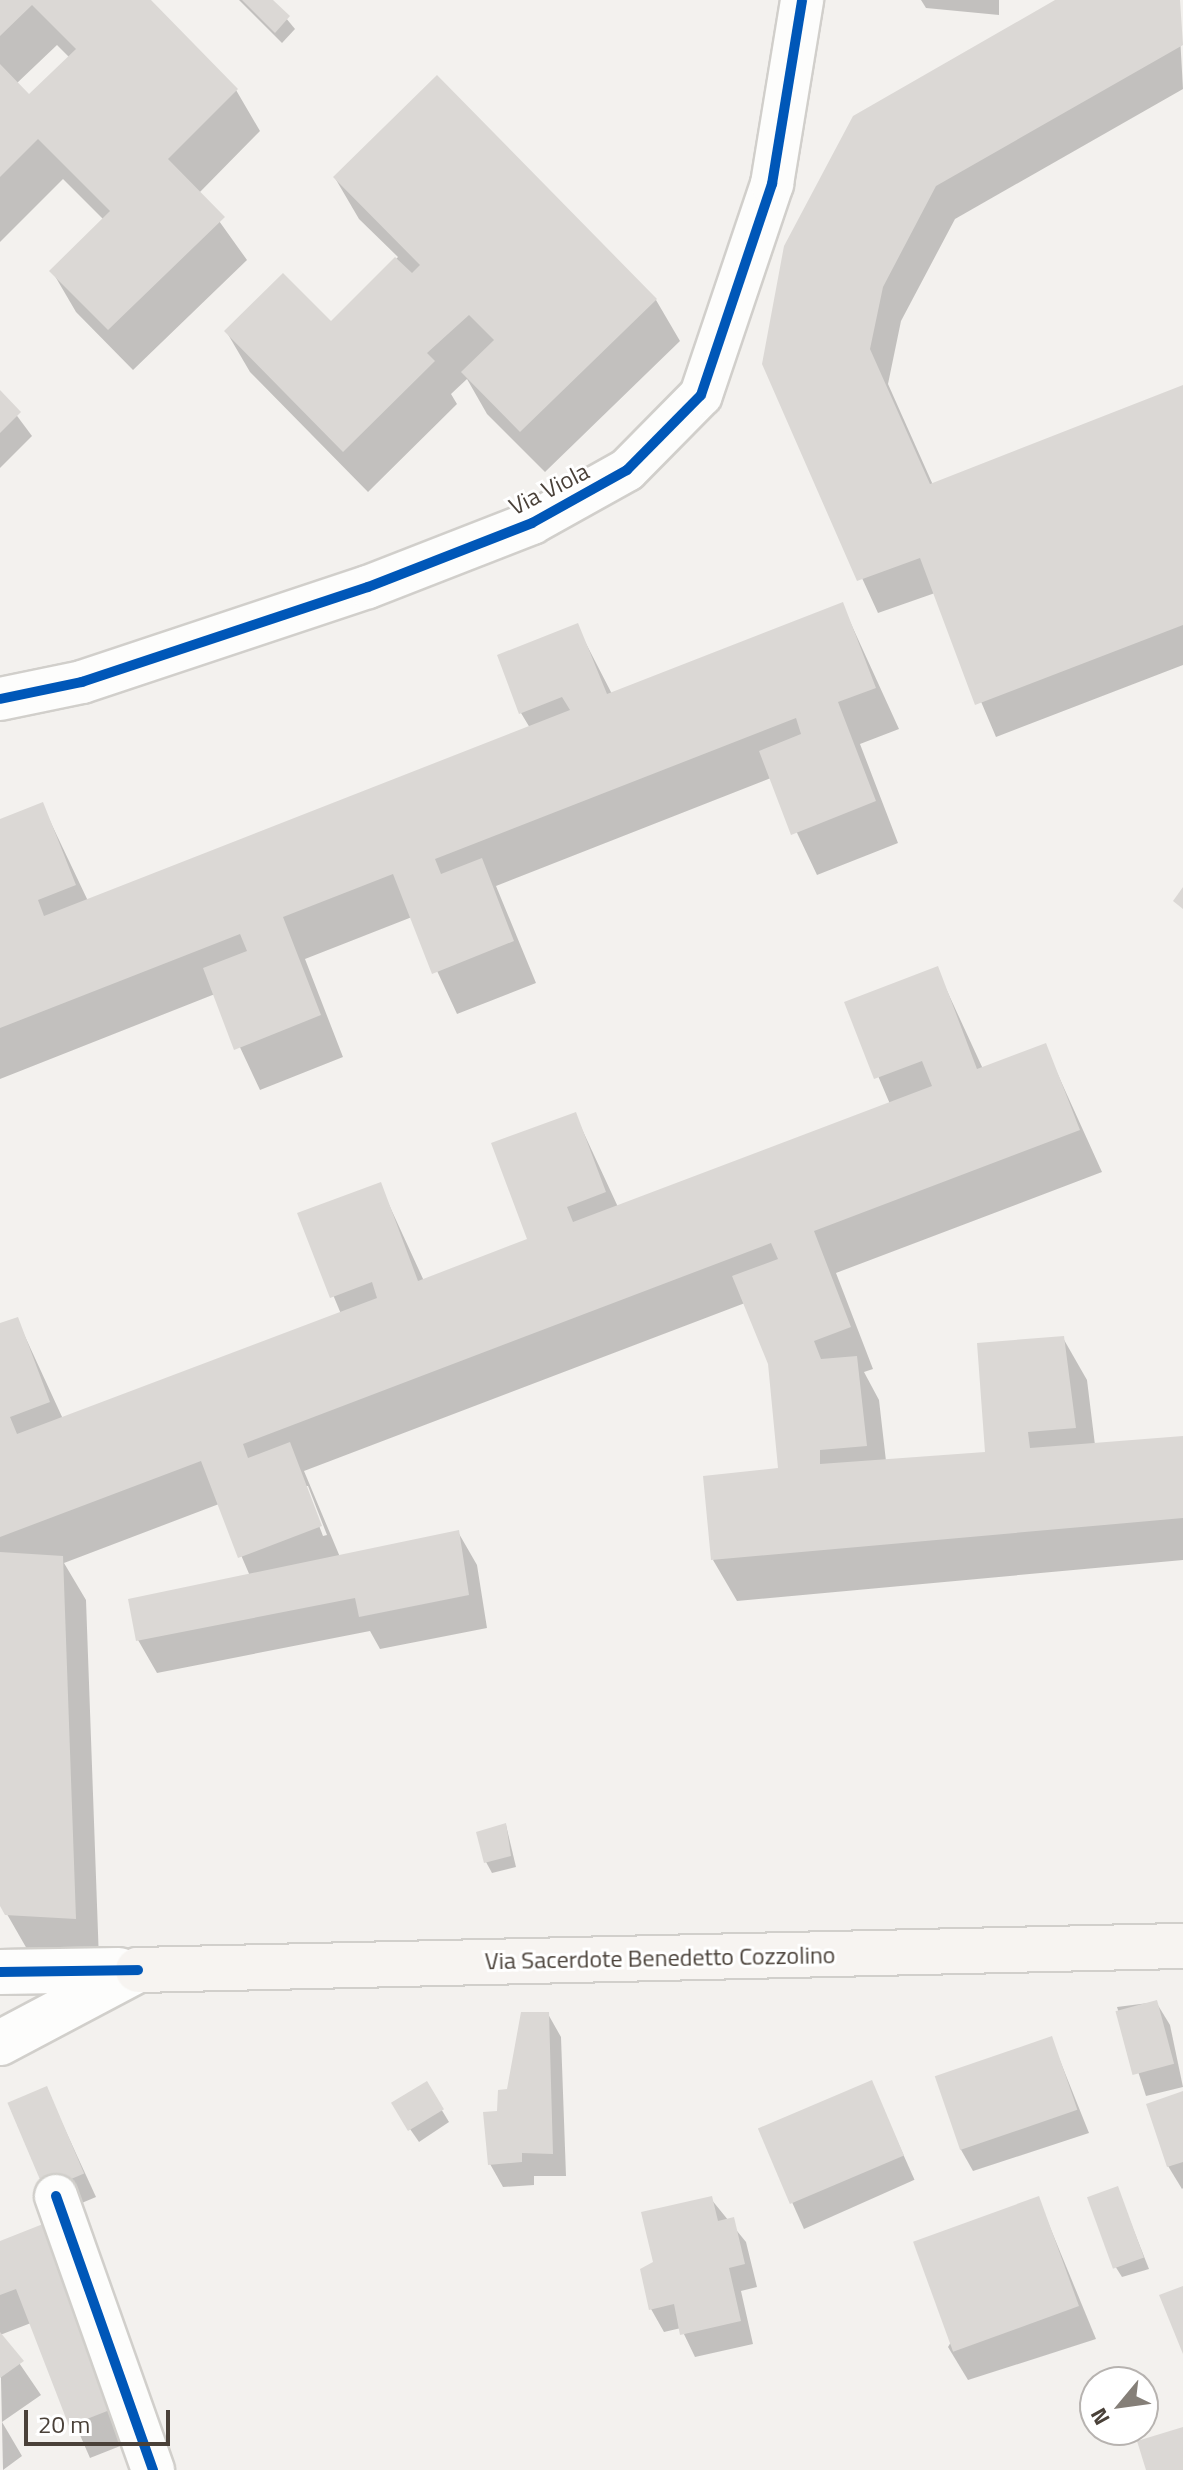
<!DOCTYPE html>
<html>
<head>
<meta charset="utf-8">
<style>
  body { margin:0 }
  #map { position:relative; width:1183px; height:2470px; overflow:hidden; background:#f3f1ee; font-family:"Titillium Web",sans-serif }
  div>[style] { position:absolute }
  .shadow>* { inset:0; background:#0003; transform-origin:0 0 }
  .building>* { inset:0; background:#dbd8d5; transform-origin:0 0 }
  .roads { filter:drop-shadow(2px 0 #d1cfcb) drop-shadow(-2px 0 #d1cfcb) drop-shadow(0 2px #d1cfcb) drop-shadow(0 -2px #d1cfcb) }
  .minor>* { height:42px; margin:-21px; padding:0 21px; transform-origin:21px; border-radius:21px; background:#fdfdfc }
  .tertiary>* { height:44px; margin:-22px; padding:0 22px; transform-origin:22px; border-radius:22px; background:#fdfdfc }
  .secondary>* { height:44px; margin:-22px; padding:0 22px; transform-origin:22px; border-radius:22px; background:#f7f4f1 }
  .cycleway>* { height:10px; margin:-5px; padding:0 5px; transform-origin:5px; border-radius:5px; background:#0057b8 }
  span { translate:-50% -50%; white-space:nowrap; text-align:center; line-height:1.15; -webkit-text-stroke:6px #fff; paint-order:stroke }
  .street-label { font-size:24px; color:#4a4139 }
  .north { position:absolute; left:1079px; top:2366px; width:80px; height:80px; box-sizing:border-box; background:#fff; border:2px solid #b7b3b0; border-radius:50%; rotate:241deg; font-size:22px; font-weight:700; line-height:32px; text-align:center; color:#4a4139 }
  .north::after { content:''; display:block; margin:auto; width:28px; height:36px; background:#857f78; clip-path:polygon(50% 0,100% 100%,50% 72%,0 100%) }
  .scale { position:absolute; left:24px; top:2410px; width:146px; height:36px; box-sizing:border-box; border:4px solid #4a4139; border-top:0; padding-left:10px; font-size:24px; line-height:28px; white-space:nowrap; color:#4a4139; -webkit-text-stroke:6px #fff; paint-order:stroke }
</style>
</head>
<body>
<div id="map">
  <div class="shadow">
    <div style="clip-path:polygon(evenodd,0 0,148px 0,236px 90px,260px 131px,199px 193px,247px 260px,133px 370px,76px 312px,52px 271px,104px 220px,63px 179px,0 242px,0 0,57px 45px,70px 58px,29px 97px,16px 84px,57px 45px)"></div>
    <div style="clip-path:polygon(239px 0,271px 0,295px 29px,282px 43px)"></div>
    <div style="clip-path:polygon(921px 0,999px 0,999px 15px,926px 8px)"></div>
    <div style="clip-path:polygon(1059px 0,1178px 0,1183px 89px,955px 219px,901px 321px,888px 384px,933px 485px,1183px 387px,1183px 665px,996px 737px,935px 593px,878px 613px,764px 364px)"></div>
    <div style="clip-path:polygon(335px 178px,656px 300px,680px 341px,545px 472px,487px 414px,467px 379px,451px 394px,457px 404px,368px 492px,250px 372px,226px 331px,331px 324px,398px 257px,359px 219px)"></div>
    <div style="clip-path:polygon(0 393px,32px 436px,0 468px)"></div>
    <div style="clip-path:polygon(842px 604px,899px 729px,860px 744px,898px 843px,817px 875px,771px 778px,496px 886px,536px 983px,457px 1014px,412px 917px,305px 959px,343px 1057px,260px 1090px,215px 994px,0 1079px,0 821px,42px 804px,88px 901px,530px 728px,521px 713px,577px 626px,612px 694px)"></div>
    <div style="clip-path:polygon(evenodd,937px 969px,983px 1069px,1045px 1046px,1102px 1172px,836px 1273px,873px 1369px,864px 1372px,879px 1400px,886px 1461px,987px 1453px,1063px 1338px,1087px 1380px,1095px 1445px,1183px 1438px,1183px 1560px,737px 1601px,713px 1560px,780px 1470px,770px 1363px,745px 1303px,304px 1471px,340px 1557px,458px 1532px,477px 1565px,487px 1628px,380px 1649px,370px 1631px,157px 1673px,138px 1640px,250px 1576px,219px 1504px,64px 1563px,86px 1600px,99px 1960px,31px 1956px,0 1902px,0 1326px,17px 1319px,63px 1419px,341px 1314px,300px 1215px,380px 1185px,424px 1281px,530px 1240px,575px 1114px,618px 1207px,890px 1104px,847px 1003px,937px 969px,304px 1486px,308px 1486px,327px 1535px,323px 1536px,304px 1486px)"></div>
    <div style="clip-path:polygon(506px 1825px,516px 1867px,492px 1873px,486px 1862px)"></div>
    <div style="clip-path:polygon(1156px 2002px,1170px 2025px,1183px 2087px,1146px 2096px,1117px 2007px)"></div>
    <div style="clip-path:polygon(548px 2014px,561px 2037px,566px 2176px,534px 2176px,534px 2185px,503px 2187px,490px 2164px,499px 2113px)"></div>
    <div style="clip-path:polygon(1051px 2038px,1089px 2133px,973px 2171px,960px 2148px)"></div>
    <div style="left:871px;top:2082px;width:107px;height:121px;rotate:66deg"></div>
    <div style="clip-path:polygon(426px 2084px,449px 2122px,419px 2142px,401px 2116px)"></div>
    <div style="clip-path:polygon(46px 2088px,96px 2197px,58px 2213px)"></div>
    <div style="clip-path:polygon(1183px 2093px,1183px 2188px,1182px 2189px,1168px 2166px)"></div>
    <div style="clip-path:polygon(1117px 2188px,1149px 2269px,1122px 2277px,1115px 2266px)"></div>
    <div style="clip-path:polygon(1038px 2198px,1096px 2339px,968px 2380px,948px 2347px)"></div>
    <div style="clip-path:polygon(711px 2199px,746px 2242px,757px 2287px,741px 2291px,753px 2344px,695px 2357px,681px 2328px,664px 2332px,651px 2309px,656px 2263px)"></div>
    <div style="clip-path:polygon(0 2243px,138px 2439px,90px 2458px,31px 2323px,0 2335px)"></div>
    <div style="clip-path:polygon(0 2335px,41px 2395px,2px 2422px,22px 2456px,3px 2470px)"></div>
  </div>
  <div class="building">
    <div style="clip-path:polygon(0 0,151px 0,238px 89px,168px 159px,225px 217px,108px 330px,49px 271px,110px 211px,38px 139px,0 177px,0 64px,29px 94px,76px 49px,32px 5px,0 36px)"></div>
    <div style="clip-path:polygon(242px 0,273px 0,290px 16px,275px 33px)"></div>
    <div style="clip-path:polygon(1055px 0,1180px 0,1183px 45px,936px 186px,883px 287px,870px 349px,930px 484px,1183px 385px,1183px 625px,975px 705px,920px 558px,857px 581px,762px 364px,784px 246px,853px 116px)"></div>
    <div style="clip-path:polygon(437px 75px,657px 299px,520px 432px,461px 372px,494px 340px,469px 315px,427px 353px,435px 361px,343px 452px,224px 331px,283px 273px,331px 321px,395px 257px,412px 273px,420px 265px,333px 177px)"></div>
    <div style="clip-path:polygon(0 390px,21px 412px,0 433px)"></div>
    <div style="clip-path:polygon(843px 602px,876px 688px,838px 702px,876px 801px,791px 835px,759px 751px,801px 734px,796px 718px,435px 859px,441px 874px,482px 858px,514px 941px,432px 974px,393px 874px,283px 917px,321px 1015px,234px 1050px,203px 968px,247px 951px,240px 934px,0 1028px,0 819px,43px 802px,76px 885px,38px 900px,44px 916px,570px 710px,562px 697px,519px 714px,497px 655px,578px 623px,607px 694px)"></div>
    <div style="clip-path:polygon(1183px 887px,1183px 909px,1173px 901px)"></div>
    <div style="clip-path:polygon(938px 966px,977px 1069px,1046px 1043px,1080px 1130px,814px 1231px,851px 1327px,814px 1341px,821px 1359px,857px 1356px,867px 1446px,820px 1450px,820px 1464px,985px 1452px,977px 1343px,1064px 1336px,1076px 1428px,1028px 1432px,1030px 1448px,1183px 1436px,1183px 1518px,711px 1560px,703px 1476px,778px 1468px,768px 1364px,732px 1276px,778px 1259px,771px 1243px,243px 1444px,248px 1458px,290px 1442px,322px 1526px,238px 1558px,201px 1461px,0 1537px,0 1323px,18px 1317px,50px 1402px,10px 1417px,17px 1434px,377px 1298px,372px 1282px,330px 1298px,297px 1213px,381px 1182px,418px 1281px,527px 1239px,491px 1143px,576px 1112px,606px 1192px,567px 1207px,573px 1222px,932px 1086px,922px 1061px,874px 1079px,844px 1002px)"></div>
    <div style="clip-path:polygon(459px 1530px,469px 1595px,359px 1617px,355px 1598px,136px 1641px,128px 1599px)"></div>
    <div style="clip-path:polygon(0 1552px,63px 1556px,76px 1919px,5px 1915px,0 1906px)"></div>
    <div style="clip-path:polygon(506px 1823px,511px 1856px,484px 1863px,476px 1832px)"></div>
    <div style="left:1157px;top:2000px;width:66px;height:43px;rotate:75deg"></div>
    <div style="clip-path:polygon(521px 2012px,549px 2012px,553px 2154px,522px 2153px,522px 2162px,488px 2165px,483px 2112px,497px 2111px,498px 2090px,507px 2089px)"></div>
    <div style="left:1052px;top:2036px;width:78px;height:124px;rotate:71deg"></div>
    <div style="left:872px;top:2080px;width:82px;height:124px;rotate:67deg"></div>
    <div style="left:427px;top:2081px;width:33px;height:42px;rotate:59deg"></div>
    <div style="left:47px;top:2086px;width:95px;height:43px;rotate:67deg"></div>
    <div style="clip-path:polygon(1183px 2091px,1183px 2162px,1167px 2167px,1146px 2104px)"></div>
    <div style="left:1118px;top:2186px;width:76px;height:33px;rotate:70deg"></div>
    <div style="clip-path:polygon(712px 2196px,718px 2221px,734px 2217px,745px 2264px,729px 2268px,741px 2321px,680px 2335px,674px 2304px,649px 2310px,640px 2269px,653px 2262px,641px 2212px)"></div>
    <div style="left:1039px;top:2196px;width:117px;height:134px;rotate:70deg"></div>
    <div style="clip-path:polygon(43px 2224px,120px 2406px,69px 2426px,16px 2289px,0 2295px,0 2241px)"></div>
    <div style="clip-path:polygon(1183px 2286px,1183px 2354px,1159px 2295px)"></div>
    <div style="clip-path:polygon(0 2332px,24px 2361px,0 2378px)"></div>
    <div style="clip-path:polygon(1183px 2427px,1183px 2470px,1146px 2470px,1137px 2441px)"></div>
  </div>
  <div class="roads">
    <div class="minor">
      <div style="left:0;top:699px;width:84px;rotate:-11.7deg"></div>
      <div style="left:82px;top:682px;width:301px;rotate:-18.4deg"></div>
      <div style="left:368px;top:587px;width:176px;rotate:-21.3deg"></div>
      <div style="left:532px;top:523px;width:109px;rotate:-29.2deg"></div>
      <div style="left:627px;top:470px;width:105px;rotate:-45.4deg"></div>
      <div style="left:701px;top:395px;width:223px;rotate:-71.4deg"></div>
      <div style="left:772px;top:184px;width:186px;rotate:-80.7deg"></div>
      <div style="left:56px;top:2196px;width:291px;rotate:70.5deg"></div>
    </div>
    <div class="tertiary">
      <div style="left:0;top:1972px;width:119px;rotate:-1deg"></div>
      <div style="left:0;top:2043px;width:156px;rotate:-27.9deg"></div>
    </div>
    <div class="secondary">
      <div style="left:138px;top:1970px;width:1045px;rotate:-1.32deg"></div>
    </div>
  </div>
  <div class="cycleway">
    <div style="left:0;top:699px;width:84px;rotate:-11.7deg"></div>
    <div style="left:82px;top:682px;width:301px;rotate:-18.4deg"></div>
    <div style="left:368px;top:587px;width:176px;rotate:-21.3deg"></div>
    <div style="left:532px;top:523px;width:109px;rotate:-29.2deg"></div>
    <div style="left:627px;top:470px;width:105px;rotate:-45.4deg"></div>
    <div style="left:701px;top:395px;width:223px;rotate:-71.4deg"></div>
    <div style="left:772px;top:184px;width:186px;rotate:-80.7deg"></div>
    <div style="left:0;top:1972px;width:138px;rotate:-0.8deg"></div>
    <div style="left:56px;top:2196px;width:291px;rotate:70.5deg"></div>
  </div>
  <div class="street-label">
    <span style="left:549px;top:489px;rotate:-27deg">Via Viola</span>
    <span style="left:660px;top:1958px;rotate:-1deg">Via Sacerdote Benedetto Cozzolino</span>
  </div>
  <div class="north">N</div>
  <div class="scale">20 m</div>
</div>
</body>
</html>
